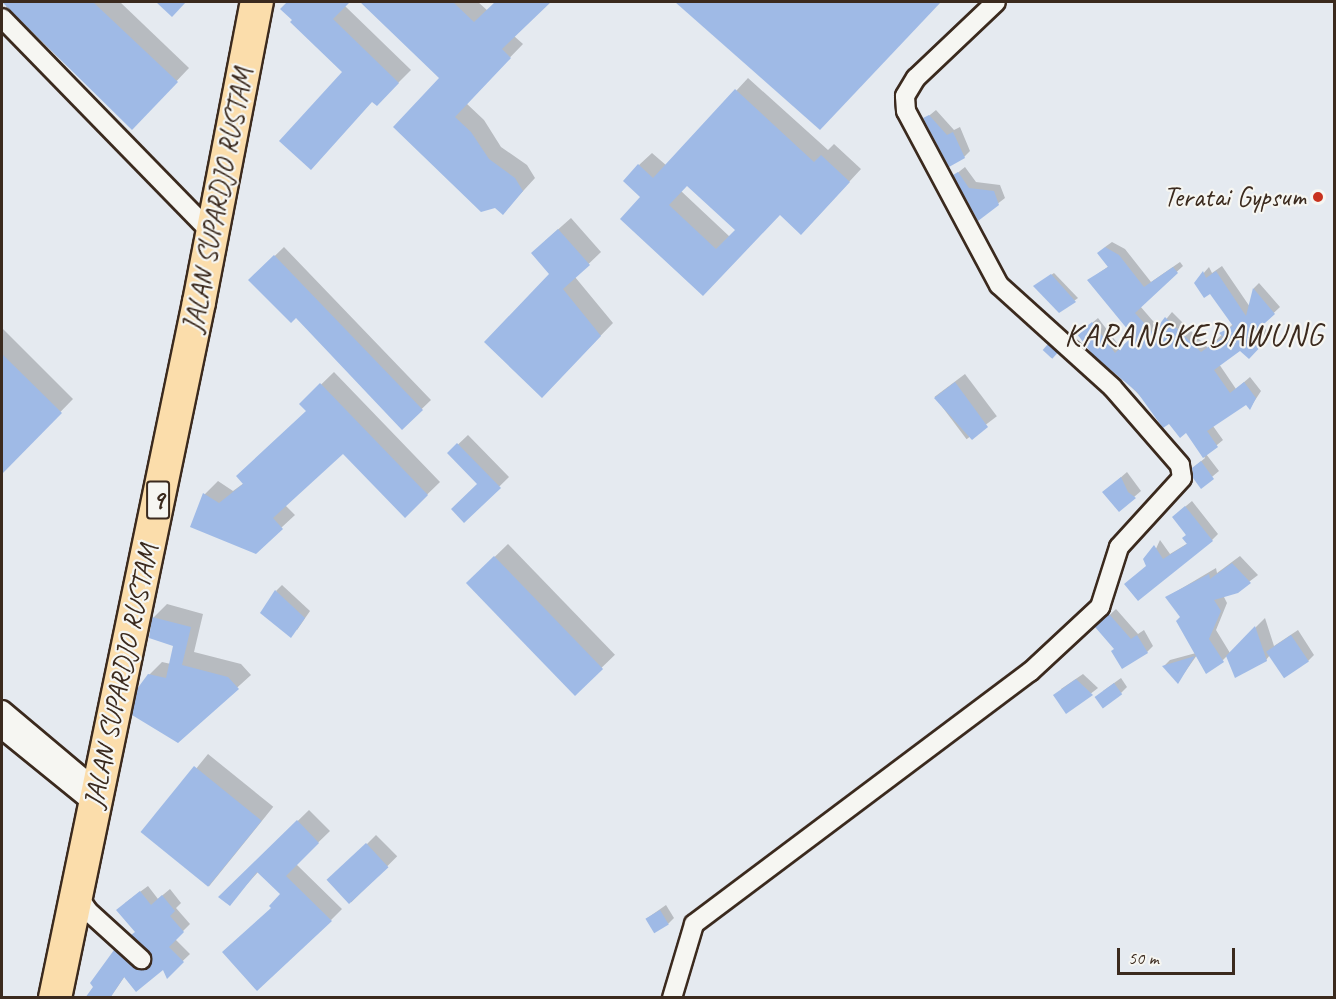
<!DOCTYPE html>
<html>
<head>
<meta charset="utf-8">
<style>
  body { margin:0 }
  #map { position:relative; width:1336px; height:999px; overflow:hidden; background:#e5eaf0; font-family:Caveat,sans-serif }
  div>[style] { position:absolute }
  .shadow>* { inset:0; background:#0003; transform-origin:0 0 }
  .building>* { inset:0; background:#9fbae6; transform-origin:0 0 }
  .roads { filter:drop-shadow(2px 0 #3b2a1e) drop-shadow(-2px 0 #3b2a1e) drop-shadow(0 2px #3b2a1e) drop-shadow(0 -2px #3b2a1e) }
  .minor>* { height:18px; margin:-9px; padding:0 9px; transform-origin:9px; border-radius:9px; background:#f6f6f2 }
  .trunk>* { height:32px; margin:-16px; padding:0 16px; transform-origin:16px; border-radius:16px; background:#fbddab }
  .dots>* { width:16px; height:16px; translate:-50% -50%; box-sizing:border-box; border:3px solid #f6f6f2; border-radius:50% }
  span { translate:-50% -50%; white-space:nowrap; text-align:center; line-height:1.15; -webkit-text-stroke:4.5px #f6f6f2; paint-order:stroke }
  .shield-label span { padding:2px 4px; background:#f6f6f2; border:2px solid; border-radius:4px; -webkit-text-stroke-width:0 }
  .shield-label { font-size:27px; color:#3b2a1e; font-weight:700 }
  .poi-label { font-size:28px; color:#3b2a1e }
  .right { translate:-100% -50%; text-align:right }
  .street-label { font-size:28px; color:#3b2a1e }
  .quarter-label { font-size:32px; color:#3b2a1e; letter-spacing:1.5px }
  .frame { position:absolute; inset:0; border:3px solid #3b2a1e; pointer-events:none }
  .scale { position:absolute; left:1117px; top:948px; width:118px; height:27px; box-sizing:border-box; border:3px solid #3b2a1e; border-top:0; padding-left:8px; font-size:18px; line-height:21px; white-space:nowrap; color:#3b2a1e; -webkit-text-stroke:4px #f6f6f2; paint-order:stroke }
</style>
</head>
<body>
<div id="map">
  <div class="shadow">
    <div style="clip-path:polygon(11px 2px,120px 2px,189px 68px,132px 128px,6px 7px)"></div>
    <div style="clip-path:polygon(290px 2px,349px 2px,345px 6px,411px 70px,377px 104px,282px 9px)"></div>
    <div style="clip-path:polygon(362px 2px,478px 2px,488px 11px,497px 2px,549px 2px,514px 36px,523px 44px,466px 103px,484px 120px,501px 147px,527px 165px,535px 178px,503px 213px,495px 206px,482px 211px,441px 78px)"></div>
    <div style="clip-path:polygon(677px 2px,940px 2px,820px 128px)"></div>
    <div style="clip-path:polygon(evenodd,748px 78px,828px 150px,834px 144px,861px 169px,814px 220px,780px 213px,716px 281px,643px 197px,639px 165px,652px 153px,667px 166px,748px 78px,687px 184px,737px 230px,730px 237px,681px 191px,687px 184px)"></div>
    <div style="clip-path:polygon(936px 110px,954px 130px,960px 127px,970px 151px,964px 157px,925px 119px)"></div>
    <div style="clip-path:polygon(965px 167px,976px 182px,1000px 185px,1005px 198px,978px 219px,955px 175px)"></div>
    <div style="clip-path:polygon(571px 218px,601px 252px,575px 277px,613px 323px,542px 396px,551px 274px,545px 241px)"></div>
    <div style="clip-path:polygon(1112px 242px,1125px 249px,1151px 282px,1180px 262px,1183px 266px,1140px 306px,1159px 328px,1172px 312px,1208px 348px,1233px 324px,1210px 292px,1195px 283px,1209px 267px,1212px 273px,1222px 266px,1250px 307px,1254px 288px,1259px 283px,1280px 307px,1262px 324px,1270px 335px,1249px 357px,1240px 349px,1219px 364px,1236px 389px,1250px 377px,1261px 391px,1250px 408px,1246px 403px,1213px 426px,1223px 440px,1206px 454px,1219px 471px,1201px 486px,1193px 468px,1205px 458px,1186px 431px,1152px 408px,1079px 334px,1098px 318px,1121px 348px,1135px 336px,1089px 280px,1109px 266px,1105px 247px)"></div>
    <div style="clip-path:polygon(284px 247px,431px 400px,402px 428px,296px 316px,250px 280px)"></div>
    <div style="clip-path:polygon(1054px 273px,1078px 298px,1060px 311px,1038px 284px)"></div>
    <div style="clip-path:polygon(2px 328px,73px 399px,2px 472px)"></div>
    <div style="left:1052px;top:343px;width:10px;height:11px;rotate:45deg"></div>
    <div style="clip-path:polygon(334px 372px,440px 482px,405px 516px,343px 452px,285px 505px,295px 515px,255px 552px,192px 526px,205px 494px,218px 481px,233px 491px,244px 483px,308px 411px,301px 404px)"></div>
    <div style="left:965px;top:374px;width:53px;height:38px;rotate:53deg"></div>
    <div style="clip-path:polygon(468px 435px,509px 477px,464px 521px,479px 483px,449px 453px)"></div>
    <div style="clip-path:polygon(1127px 472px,1141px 491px,1119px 510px,1111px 486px)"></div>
    <div style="clip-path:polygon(1192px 501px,1218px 534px,1212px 540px,1148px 566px,1160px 540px,1170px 554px,1188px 543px,1180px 511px)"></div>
    <div style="left:508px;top:544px;width:154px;height:56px;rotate:46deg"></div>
    <div style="clip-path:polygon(1240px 556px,1258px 575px,1237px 591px,1223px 595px,1227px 603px,1216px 630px,1230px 653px,1265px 618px,1274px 646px,1298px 630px,1314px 655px,1308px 661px,1270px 655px,1266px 660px,1227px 656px,1223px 660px,1197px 655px,1178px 682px,1164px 666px,1170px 660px,1196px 653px,1182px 617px,1167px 597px,1216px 568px,1217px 573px)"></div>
    <div style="clip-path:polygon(282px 585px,310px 611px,297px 630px,276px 591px)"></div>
    <div style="clip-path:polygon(167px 604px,203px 614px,194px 652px,241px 664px,251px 675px,177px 742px,149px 675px,162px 662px,171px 664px,175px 645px,151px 637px,154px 617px)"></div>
    <div style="clip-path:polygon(1116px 609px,1138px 634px,1144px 630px,1153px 646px,1147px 652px,1116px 649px,1097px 627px)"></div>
    <div style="clip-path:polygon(1083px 674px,1098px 688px,1067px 712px,1061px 689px)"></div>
    <div style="clip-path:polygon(1121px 678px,1127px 687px,1121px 693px,1103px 691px)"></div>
    <div style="left:208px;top:754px;width:84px;height:102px;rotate:39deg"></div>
    <div style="clip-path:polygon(309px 810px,330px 831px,296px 864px,342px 909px,331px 920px,273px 908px,282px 894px,259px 871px,229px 904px,221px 896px)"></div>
    <div style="left:376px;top:835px;width:30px;height:65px;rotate:45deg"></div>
    <div style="clip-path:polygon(148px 886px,158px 899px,170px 889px,181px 903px,176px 908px,190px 924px,175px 939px,190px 954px,167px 976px,163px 967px,125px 976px,110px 998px,86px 998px,122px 944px,146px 964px,152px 962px,153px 954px,137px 932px,125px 903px)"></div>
    <div style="clip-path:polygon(666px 905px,674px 918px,668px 924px,646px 919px)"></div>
  </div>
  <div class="building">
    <div style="clip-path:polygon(2px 2px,93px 2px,178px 82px,132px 130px)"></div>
    <div style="clip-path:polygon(156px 2px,186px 2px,172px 17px)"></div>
    <div style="clip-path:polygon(287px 2px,350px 2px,333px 19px,399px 83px,377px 106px,372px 102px,311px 170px,279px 141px,342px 72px,290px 22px,292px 20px,280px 9px)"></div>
    <div style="clip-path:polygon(360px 2px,453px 2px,474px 22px,495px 2px,551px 2px,502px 49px,511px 58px,455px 117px,471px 132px,489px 159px,515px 178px,523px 191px,503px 215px,495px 208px,481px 212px,393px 127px,439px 78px)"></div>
    <div style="clip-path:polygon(675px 2px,941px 2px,820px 130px)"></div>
    <div style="clip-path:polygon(evenodd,735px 89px,814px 162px,821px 155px,850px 182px,801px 235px,780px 215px,703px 296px,620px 219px,640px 197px,623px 181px,638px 164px,653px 178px,735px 89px,687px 186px,735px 230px,716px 249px,669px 205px,687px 186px)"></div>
    <div style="clip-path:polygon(929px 115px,947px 135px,953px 132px,965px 158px,949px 167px,923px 118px)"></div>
    <div style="clip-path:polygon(958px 172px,969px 188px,994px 191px,999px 205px,978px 221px,953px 175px)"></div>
    <div style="clip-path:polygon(558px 229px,590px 265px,563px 289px,601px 336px,542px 398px,484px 342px,549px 274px,531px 253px)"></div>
    <div style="clip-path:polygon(1105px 247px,1119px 255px,1144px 287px,1173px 267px,1178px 273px,1135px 313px,1153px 333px,1165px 317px,1201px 352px,1223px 337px,1219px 333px,1233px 326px,1210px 294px,1204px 298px,1194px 283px,1203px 271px,1206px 278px,1216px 271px,1246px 316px,1253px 288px,1275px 314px,1256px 331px,1265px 342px,1249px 359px,1240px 351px,1214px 370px,1230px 393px,1244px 382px,1256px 398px,1250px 410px,1246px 405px,1207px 431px,1218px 447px,1203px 458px,1186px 433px,1180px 438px,1169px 424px,1163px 428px,1137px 392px,1093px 355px,1077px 334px,1092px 322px,1115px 353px,1133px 336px,1087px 280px,1108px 267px,1097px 253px)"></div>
    <div style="clip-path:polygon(274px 255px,423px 410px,402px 430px,296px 318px,291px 323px,248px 280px)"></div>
    <div style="clip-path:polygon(1051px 274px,1076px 302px,1059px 313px,1033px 286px)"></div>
    <div style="left:1048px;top:344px;width:13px;height:8px;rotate:42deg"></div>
    <div style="clip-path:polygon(2px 354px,62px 413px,2px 474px)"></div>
    <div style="clip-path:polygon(955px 382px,988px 427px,972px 440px,934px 398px)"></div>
    <div style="clip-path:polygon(320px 383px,428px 495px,405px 518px,343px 454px,273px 518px,283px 529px,256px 554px,190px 527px,203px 493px,219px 503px,243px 484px,236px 476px,306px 411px,299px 404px)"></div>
    <div style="clip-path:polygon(457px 443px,501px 488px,464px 523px,451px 509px,477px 484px,447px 453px)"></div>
    <div style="clip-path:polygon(1201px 461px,1214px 479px,1201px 489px,1193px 478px,1192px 468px)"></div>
    <div style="clip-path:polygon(1121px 477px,1128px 492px,1136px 498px,1119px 512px,1102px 492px)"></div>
    <div style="clip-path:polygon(1185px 506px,1213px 541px,1138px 601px,1124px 584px,1146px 566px,1143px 559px,1154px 545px,1163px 559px,1187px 544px,1182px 538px,1186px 535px,1172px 517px)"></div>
    <div style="left:494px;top:556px;width:157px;height:39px;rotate:46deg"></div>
    <div style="clip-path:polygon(1232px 563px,1251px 583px,1238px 593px,1214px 600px,1221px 611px,1209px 639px,1224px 662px,1206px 674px,1176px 621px,1180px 617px,1165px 597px,1209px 574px,1210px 579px)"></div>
    <div style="clip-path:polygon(275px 590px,305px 618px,291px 638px,260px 613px)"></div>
    <div style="clip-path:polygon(1109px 614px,1131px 639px,1137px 635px,1148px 653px,1122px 669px,1111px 651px,1114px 649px,1095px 627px)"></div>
    <div style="clip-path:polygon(152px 617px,191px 627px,182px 665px,228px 677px,239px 689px,178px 743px,132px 715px,137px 689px,148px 674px,166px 678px,173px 646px,149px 638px)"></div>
    <div style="clip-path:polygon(1255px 626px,1267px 661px,1235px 678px,1226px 656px)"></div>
    <div style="left:1291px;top:635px;width:32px;height:30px;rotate:56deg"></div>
    <div style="clip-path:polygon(1195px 656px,1178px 684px,1162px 666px)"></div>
    <div style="clip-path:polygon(1076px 679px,1093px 695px,1066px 714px,1053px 695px)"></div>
    <div style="left:1114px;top:683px;width:14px;height:24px;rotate:54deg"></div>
    <div style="left:194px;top:766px;width:87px;height:85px;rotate:39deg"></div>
    <div style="clip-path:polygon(297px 820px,319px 843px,286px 876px,332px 921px,257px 991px,222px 952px,271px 908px,269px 906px,280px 894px,257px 872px,230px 906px,218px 897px)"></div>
    <div style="left:366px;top:843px;width:33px;height:54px;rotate:47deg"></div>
    <div style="clip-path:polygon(140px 891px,151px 905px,162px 895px,175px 911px,170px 916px,184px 932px,169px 947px,184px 962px,167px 979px,163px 970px,136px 992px,124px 977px,110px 998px,85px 998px,93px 987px,90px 983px,114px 950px,138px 970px,150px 966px,151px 955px,131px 935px,135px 932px,116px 910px)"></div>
    <div style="left:660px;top:910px;width:17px;height:17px;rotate:59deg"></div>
  </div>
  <div class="roads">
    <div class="minor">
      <div style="left:2px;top:18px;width:299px;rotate:45.7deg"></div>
      <div style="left:2px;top:710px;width:123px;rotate:40deg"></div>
      <div style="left:2px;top:729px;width:117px;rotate:39.1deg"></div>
      <div style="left:76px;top:893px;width:22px;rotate:56deg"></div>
      <div style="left:88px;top:911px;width:72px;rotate:42.2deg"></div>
      <div style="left:672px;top:998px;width:77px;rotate:-73.4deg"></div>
      <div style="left:694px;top:924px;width:420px;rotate:-36.9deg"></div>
      <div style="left:1030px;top:672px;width:96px;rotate:-42.9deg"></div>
      <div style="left:1100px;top:607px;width:63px;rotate:-72.4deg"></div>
      <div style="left:1119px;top:547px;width:93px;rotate:-47.6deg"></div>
      <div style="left:1182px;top:478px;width:13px;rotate:-99deg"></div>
      <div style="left:1180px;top:465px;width:103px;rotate:-131.1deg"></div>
      <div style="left:1112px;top:387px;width:152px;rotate:-137.9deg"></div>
      <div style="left:999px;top:285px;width:197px;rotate:-118.1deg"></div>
      <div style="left:906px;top:111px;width:15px;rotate:-94deg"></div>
      <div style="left:905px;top:96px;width:21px;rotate:-59deg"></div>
      <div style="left:916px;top:78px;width:110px;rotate:-43.5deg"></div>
    </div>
    <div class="trunk">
      <div style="left:55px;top:998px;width:711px;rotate:-78.31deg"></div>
      <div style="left:199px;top:302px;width:306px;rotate:-79.1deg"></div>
    </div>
  </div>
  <div class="dots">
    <div style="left:1318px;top:197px;background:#c8321e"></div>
  </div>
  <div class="shield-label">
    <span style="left:158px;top:500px">9</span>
  </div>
  <div class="poi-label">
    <span class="right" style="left:1306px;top:197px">Teratai Gypsum</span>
  </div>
  <div class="street-label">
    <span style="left:218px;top:200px;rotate:-79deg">JALAN SUPARDJO RUSTAM</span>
    <span style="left:121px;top:676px;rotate:-78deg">JALAN SUPARDJO RUSTAM</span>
  </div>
  <div class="quarter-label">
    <span style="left:1194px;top:335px">KARANGKEDAWUNG</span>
  </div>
  <div class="frame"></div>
  <div class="scale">50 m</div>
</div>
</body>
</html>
